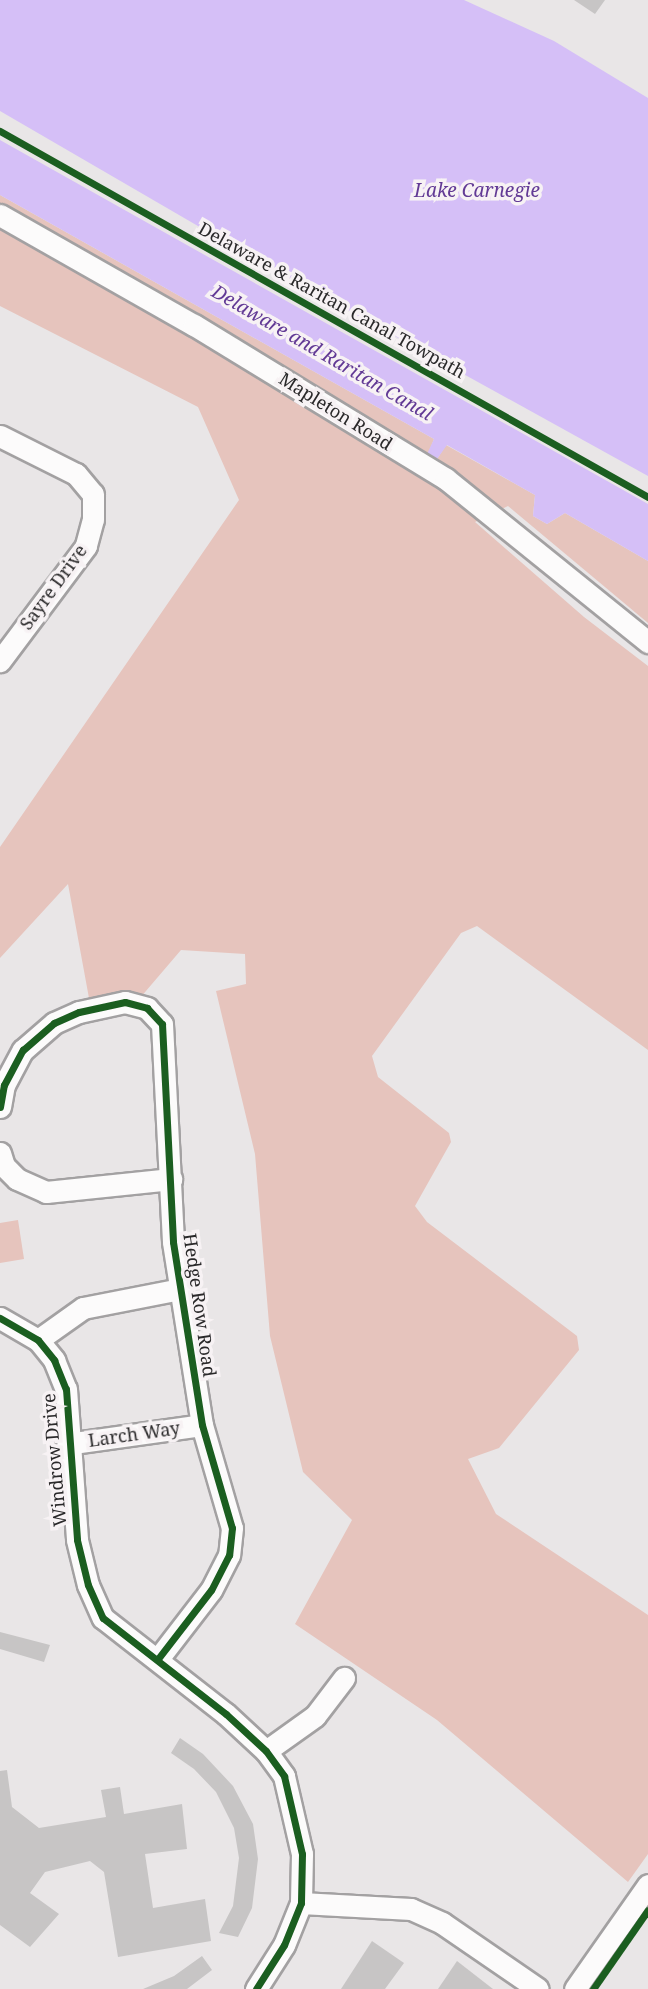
<!DOCTYPE html>
<html>
<head>
<meta charset="utf-8">
<style>
  body { margin:0 }
  #map { position:relative; width:648px; height:1989px; overflow:hidden; background:#e9e6e7; font-family:"Noto Serif",serif }
  div>[style] { position:absolute }
  .green>* { inset:0; background:#e6c4bd }
  .water>* { inset:0; background:#d5bff7 }
  .building>* { inset:0; background:#c7c5c5 }
  .roads { filter:drop-shadow(2px 0 #a3a1a2) drop-shadow(-2px 0 #a3a1a2) drop-shadow(0 2px #a3a1a2) drop-shadow(0 -2px #a3a1a2) }
  .minor>* { height:21px; margin:-10.5px; padding:0 10.5px; transform-origin:10.5px; border-radius:10.5px; background:#fcfbfb }
  .cycleway>* { height:7px; margin:-3.5px; padding:0 3.5px; transform-origin:3.5px; border-radius:3.5px; background:#1b5e20 }
  span { translate:-50% -50%; white-space:nowrap; text-align:center; line-height:1.15; -webkit-text-stroke:7px #f7f2f4; paint-order:stroke }
  .street-label { font-size:18px; color:#2a292a }
  .water-label { font-size:19px; color:#623a95; font-style:italic }
</style>
</head>
<body>
<div id="map">
  <div class="green">
    <div style="clip-path:polygon(0 195px,434px 439px,428px 454px,437px 459px,446px 445px,535px 495px,533px 516px,547px 524px,565px 513px,648px 561px,648px 623px,508px 506px,475px 522px,584px 617px,648px 666px,648px 1050px,477px 926px,461px 933px,372px 1056px,378px 1077px,449px 1133px,451px 1142px,415px 1206px,427px 1222px,577px 1336px,579px 1350px,499px 1448px,468px 1459px,496px 1514px,648px 1615px,648px 1854px,628px 1882px,437px 1720px,295px 1624px,352px 1520px,303px 1472px,270px 1336px,255px 1154px,216px 991px,246px 984px,245px 954px,181px 950px,134px 1005px,91px 1009px,68px 884px,0 958px,0 847px,239px 500px,198px 407px,0 306px)"></div>
    <div style="clip-path:polygon(18px 1220px,24px 1259px,0 1263px,0 1223px)"></div>
  </div>
  <div class="water">
    <div style="clip-path:polygon(0 0,464px 0,554px 41px,648px 98px,648px 476px,241px 251px,0 111px)"></div>
    <div style="clip-path:polygon(0 140px,648px 504px,648px 561px,565px 513px,547px 524px,533px 516px,535px 495px,447px 445px,437px 459px,427px 454px,434px 439px,0 195px)"></div>
  </div>
  <div class="building">
    <div style="clip-path:polygon(574px 0,605px 0,595px 14px)"></div>
    <div style="clip-path:polygon(0 1632px,50px 1645px,44px 1662px,0 1649px)"></div>
    <div style="clip-path:polygon(180px 1738px,203px 1754px,233px 1786px,253px 1824px,258px 1859px,252px 1908px,238px 1937px,219px 1933px,233px 1906px,239px 1858px,234px 1828px,216px 1792px,194px 1769px,171px 1753px)"></div>
    <div style="clip-path:polygon(7px 1770px,12px 1807px,39px 1828px,106px 1817px,101px 1790px,120px 1787px,124px 1814px,182px 1804px,187px 1849px,145px 1854px,153px 1908px,205px 1899px,211px 1941px,118px 1957px,104px 1872px,90px 1861px,45px 1872px,30px 1893px,59px 1914px,30px 1947px,0 1925px,0 1771px)"></div>
    <div style="clip-path:polygon(372px 1941px,404px 1963px,385px 1989px,341px 1989px)"></div>
    <div style="clip-path:polygon(202px 1956px,212px 1970px,187px 1989px,143px 1989px,174px 1976px)"></div>
    <div style="clip-path:polygon(457px 1961px,493px 1989px,438px 1989px)"></div>
  </div>
  <div class="roads">
    <div class="minor">
      <div style="left:0;top:215px;width:223px;rotate:29.6deg"></div>
      <div style="left:194px;top:325px;width:295px;rotate:31.4deg"></div>
      <div style="left:446px;top:479px;width:260px;rotate:38.9deg"></div>
      <div style="left:0;top:436px;width:85px;rotate:26.6deg"></div>
      <div style="left:76px;top:474px;width:26px;rotate:50deg"></div>
      <div style="left:93px;top:494px;width:25px;rotate:90deg"></div>
      <div style="left:93px;top:519px;width:28px;rotate:105deg"></div>
      <div style="left:86px;top:546px;width:144px;rotate:126.8deg"></div>
      <div style="left:0;top:1107px;width:22px;rotate:-80deg"></div>
      <div style="left:4px;top:1085px;width:40px;rotate:-62deg"></div>
      <div style="left:23px;top:1050px;width:41px;rotate:-41.1deg"></div>
      <div style="left:54px;top:1023px;width:27px;rotate:-24deg"></div>
      <div style="left:79px;top:1012px;width:47px;rotate:-12.3deg"></div>
      <div style="left:125px;top:1002px;width:23px;rotate:15deg"></div>
      <div style="left:147px;top:1008px;width:22px;rotate:47deg"></div>
      <div style="left:162px;top:1024px;width:218px;rotate:87.1deg"></div>
      <div style="left:173px;top:1242px;width:185px;rotate:81deg"></div>
      <div style="left:202px;top:1425px;width:107px;rotate:73.8deg"></div>
      <div style="left:232px;top:1528px;width:27px;rotate:96deg"></div>
      <div style="left:229px;top:1555px;width:39px;rotate:117deg"></div>
      <div style="left:211px;top:1590px;width:88px;rotate:127.6deg"></div>
      <div style="left:0;top:1153px;width:14px;rotate:73deg"></div>
      <div style="left:4px;top:1166px;width:18px;rotate:45deg"></div>
      <div style="left:17px;top:1179px;width:32px;rotate:24deg"></div>
      <div style="left:46px;top:1192px;width:126px;rotate:-5.9deg"></div>
      <div style="left:0;top:1318px;width:44px;rotate:30.1deg"></div>
      <div style="left:38px;top:1340px;width:26px;rotate:51deg"></div>
      <div style="left:54px;top:1360px;width:31px;rotate:68deg"></div>
      <div style="left:66px;top:1389px;width:151px;rotate:85.8deg"></div>
      <div style="left:77px;top:1540px;width:46px;rotate:76.3deg"></div>
      <div style="left:88px;top:1585px;width:36px;rotate:66deg"></div>
      <div style="left:103px;top:1618px;width:156px;rotate:38deg"></div>
      <div style="left:226px;top:1714px;width:54px;rotate:42.8deg"></div>
      <div style="left:266px;top:1751px;width:31px;rotate:54deg"></div>
      <div style="left:284px;top:1776px;width:80px;rotate:77deg"></div>
      <div style="left:302px;top:1854px;width:49px;rotate:91.2deg"></div>
      <div style="left:301px;top:1903px;width:45px;rotate:112deg"></div>
      <div style="left:284px;top:1945px;width:52px;rotate:122.5deg"></div>
      <div style="left:38px;top:1340px;width:55px;rotate:-35.4deg"></div>
      <div style="left:83px;top:1308px;width:99px;rotate:-11.1deg"></div>
      <div style="left:67px;top:1444px;width:136px;rotate:-8deg"></div>
      <div style="left:266px;top:1751px;width:60px;rotate:-35.5deg"></div>
      <div style="left:315px;top:1716px;width:48px;rotate:-52.7deg"></div>
      <div style="left:301px;top:1903px;width:110px;rotate:3.1deg"></div>
      <div style="left:411px;top:1909px;width:34px;rotate:24deg"></div>
      <div style="left:442px;top:1923px;width:116px;rotate:34.5deg"></div>
      <div style="left:575px;top:1989px;width:127px;rotate:-54.9deg"></div>
    </div>
  </div>
  <div class="cycleway">
    <div style="left:0;top:131px;width:744px;rotate:29.46deg"></div>
    <div style="left:0;top:1107px;width:22px;rotate:-80deg"></div>
    <div style="left:4px;top:1085px;width:40px;rotate:-62deg"></div>
    <div style="left:23px;top:1050px;width:41px;rotate:-41.1deg"></div>
    <div style="left:54px;top:1023px;width:27px;rotate:-24deg"></div>
    <div style="left:79px;top:1012px;width:47px;rotate:-12.3deg"></div>
    <div style="left:125px;top:1002px;width:23px;rotate:15deg"></div>
    <div style="left:147px;top:1008px;width:22px;rotate:47deg"></div>
    <div style="left:162px;top:1024px;width:218px;rotate:87.1deg"></div>
    <div style="left:173px;top:1242px;width:185px;rotate:81deg"></div>
    <div style="left:202px;top:1425px;width:107px;rotate:73.8deg"></div>
    <div style="left:232px;top:1528px;width:27px;rotate:96deg"></div>
    <div style="left:229px;top:1555px;width:39px;rotate:117deg"></div>
    <div style="left:211px;top:1590px;width:88px;rotate:127.6deg"></div>
    <div style="left:0;top:1318px;width:44px;rotate:30.1deg"></div>
    <div style="left:38px;top:1340px;width:26px;rotate:51deg"></div>
    <div style="left:54px;top:1360px;width:31px;rotate:68deg"></div>
    <div style="left:66px;top:1389px;width:151px;rotate:85.8deg"></div>
    <div style="left:77px;top:1540px;width:46px;rotate:76.3deg"></div>
    <div style="left:88px;top:1585px;width:36px;rotate:66deg"></div>
    <div style="left:103px;top:1618px;width:156px;rotate:38deg"></div>
    <div style="left:226px;top:1714px;width:54px;rotate:42.8deg"></div>
    <div style="left:266px;top:1751px;width:31px;rotate:54deg"></div>
    <div style="left:284px;top:1776px;width:80px;rotate:77deg"></div>
    <div style="left:302px;top:1854px;width:49px;rotate:91.2deg"></div>
    <div style="left:301px;top:1903px;width:45px;rotate:112deg"></div>
    <div style="left:284px;top:1945px;width:52px;rotate:122.5deg"></div>
    <div style="left:593px;top:1989px;width:96px;rotate:-55.2deg"></div>
  </div>
  <div class="street-label">
    <span style="left:332px;top:300px;rotate:29deg">Delaware &amp; Raritan Canal Towpath</span>
    <span style="left:336px;top:411px;rotate:32deg">Mapleton Road</span>
    <span style="left:53px;top:587px;rotate:-54deg">Sayre Drive</span>
    <span style="left:200px;top:1305px;rotate:82deg">Hedge Row Road</span>
    <span style="left:134px;top:1434px;rotate:-8deg">Larch Way</span>
    <span style="left:54px;top:1460px;rotate:-95deg">Windrow Drive</span>
  </div>
  <div class="water-label">
    <span style="left:477px;top:191px">Lake Carnegie</span>
    <span style="left:322px;top:353px;rotate:30deg">Delaware and Raritan Canal</span>
  </div>
</div>
</body>
</html>
